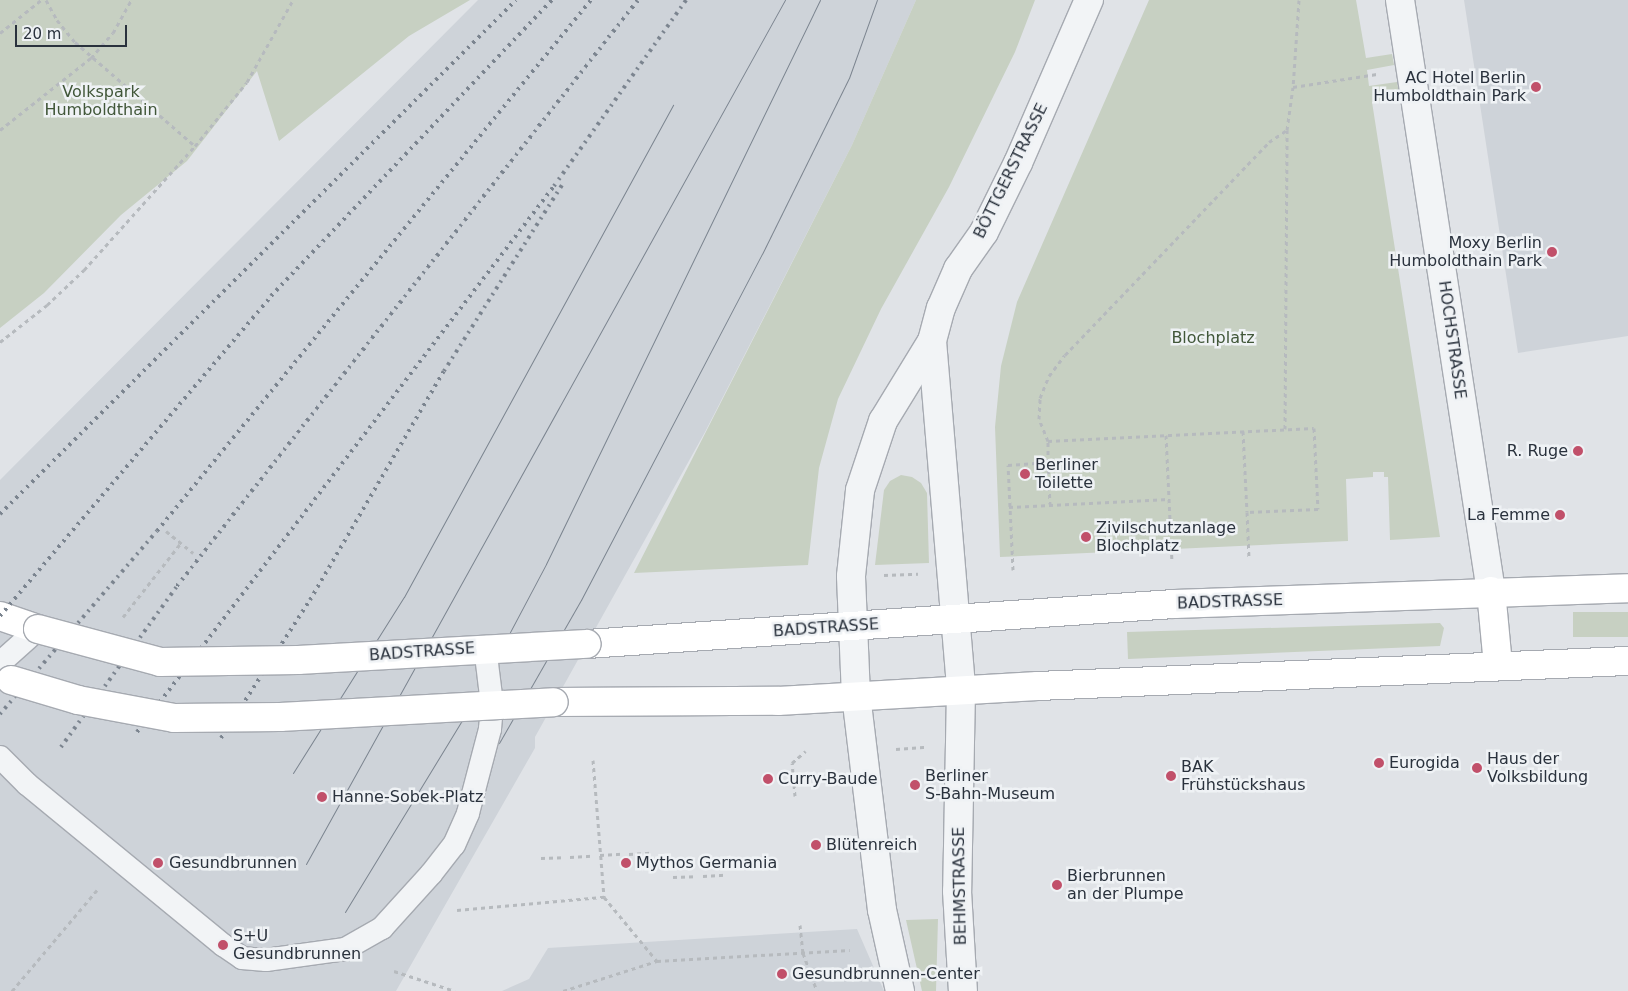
<!DOCTYPE html>
<html>
<head>
<meta charset="utf-8">
<style>
  body { margin:0 }
  #map { position:relative; width:1628px; height:991px; overflow:hidden; background:#e0e3e7; font-family:"DejaVu Sans",sans-serif }
  div>[style] { position:absolute }
  .built>* { inset:0; background:#ced3d9 }
  .green>* { inset:0; background:#c7d0c2; transform-origin:0 0 }
  .path>* { height:3px; margin-top:-1.5px; transform-origin:0; background:repeating-linear-gradient(90deg,#b6babe 0 4px,transparent 0 8px) }
  .roads { filter:drop-shadow(1px 0 #a6aab1) drop-shadow(-1px 0 #a6aab1) drop-shadow(0 1px #a6aab1) drop-shadow(0 -1px #a6aab1) }
  .service>* { height:22px; margin:-11px; padding:0 11px; transform-origin:11px; border-radius:11px; background:#f2f4f6 }
  .minor>* { height:28px; margin:-14px; padding:0 14px; transform-origin:14px; border-radius:14px; background:#f2f4f6 }
  .tertiary>* { height:28px; margin:-14px; padding:0 14px; transform-origin:14px; border-radius:14px; background:#f2f4f6 }
  .secondary>* { height:28px; margin:-14px; padding:0 14px; transform-origin:14px; border-radius:14px; background:#fff }
  .tram>* { height:1px; margin:-0.5px; padding:0 0.5px; transform-origin:0.5px; border-radius:0.5px; background:#7b848f }
  .rail>* { height:4px; margin-top:-2px; transform-origin:0; background:repeating-linear-gradient(90deg,#7b848f 0 2.5px,transparent 0 7.5px) }
  .bridges { filter:drop-shadow(1px 0 #a6aab1) drop-shadow(-1px 0 #a6aab1) drop-shadow(0 1px #a6aab1) drop-shadow(0 -1px #a6aab1) }
  .service-bridge>* { height:22px; margin:-11px; padding:0 11px; transform-origin:11px; border-radius:11px; background:#f2f4f6 }
  .secondary-bridge>* { height:28px; margin:-14px; padding:0 14px; transform-origin:14px; border-radius:14px; background:#fff }
  .dots>* { width:14px; height:14px; translate:-50% -50%; box-sizing:border-box; border:2px solid #eff2f5; border-radius:50% }
  span { translate:-50% -50%; white-space:nowrap; text-align:center; line-height:1.15; -webkit-text-stroke:5px #eff2f5; paint-order:stroke }
  .poi-label { font-size:16px; color:#2a323d }
  .right { translate:-100% -50%; text-align:right }
  .left { translate:0 -50%; text-align:left }
  .park-label { font-size:16px; color:#415739 }
  .street-label { font-size:16px; color:#2a323d }
  .scale { position:absolute; left:15px; top:25px; width:112px; height:22px; box-sizing:border-box; border:2px solid #2a323d; border-top:0; padding-left:6px; font-size:15px; line-height:18px; white-space:nowrap; color:#2a323d; -webkit-text-stroke:4px #eff2f5; paint-order:stroke }
</style>
</head>
<body>
<div id="map">
  <div class="built">
    <div style="clip-path:polygon(478px 0,916px 0,852px 145px,705px 432px,535px 737px,535px 748px,396px 991px,0 991px,0 480px)"></div>
    <div style="clip-path:polygon(1464px 0,1628px 0,1628px 336px,1518px 353px)"></div>
    <div style="clip-path:polygon(857px 929px,884px 991px,502px 991px,529px 979px,548px 948px)"></div>
  </div>
  <div class="green">
    <div style="clip-path:polygon(0 0,470px 0,409px 36px,279px 141px,257px 71px,187px 161px,121px 215px,44px 293px,0 328px)"></div>
    <div style="clip-path:polygon(916px 0,1035px 0,1015px 52px,949px 187px,881px 309px,838px 399px,819px 468px,808px 565px,634px 573px,852px 145px)"></div>
    <div style="clip-path:polygon(1149px 0,1356px 0,1366px 58px,1392px 54px,1394px 65px,1367px 70px,1369px 86px,1397px 82px,1400px 98px,1372px 102px,1440px 537px,1390px 540px,1388px 477px,1384px 477px,1384px 472px,1373px 472px,1373px 477px,1346px 479px,1348px 541px,1000px 557px,995px 427px,1001px 366px,1017px 302px)"></div>
    <div style="clip-path:polygon(901px 475px,912px 477px,921px 483px,927px 493px,929px 563px,875px 565px,884px 490px,890px 481px)"></div>
    <div style="left:1628px;top:612px;width:25px;height:55px;rotate:90deg"></div>
    <div style="clip-path:polygon(1440px 623px,1444px 628px,1440px 646px,1128px 659px,1127px 632px)"></div>
    <div style="clip-path:polygon(938px 919px,936px 991px,922px 991px,906px 920px)"></div>
  </div>
  <div class="path">
    <div style="left:46px;top:0;width:23px;rotate:61deg"></div>
    <div style="left:57px;top:20px;width:28px;rotate:51deg"></div>
    <div style="left:75px;top:42px;width:159px;rotate:40.9deg"></div>
    <div style="left:1299px;top:0;width:87px;rotate:93.9deg"></div>
    <div style="left:1293px;top:87px;width:85px;rotate:-8.8deg"></div>
    <div style="left:0;top:33px;width:53px;rotate:-38.8deg"></div>
    <div style="left:0;top:130px;width:116px;rotate:-38.4deg"></div>
    <div style="left:91px;top:58px;width:33px;rotate:-49deg"></div>
    <div style="left:113px;top:33px;width:38px;rotate:-61deg"></div>
    <div style="left:0;top:342px;width:60px;rotate:-38.2deg"></div>
    <div style="left:47px;top:305px;width:51px;rotate:-43.4deg"></div>
    <div style="left:84px;top:270px;width:166px;rotate:-48.2deg"></div>
    <div style="left:195px;top:146px;width:82px;rotate:-50.9deg"></div>
    <div style="left:247px;top:82px;width:94px;rotate:-60.7deg"></div>
    <div style="left:1285px;top:429px;width:299px;rotate:-89.6deg"></div>
    <div style="left:1243px;top:431px;width:81px;rotate:87.2deg"></div>
    <div style="left:1166px;top:435px;width:127px;rotate:87.3deg"></div>
    <div style="left:1048px;top:441px;width:266px;rotate:-2.8deg"></div>
    <div style="left:1314px;top:428px;width:81px;rotate:87.2deg"></div>
    <div style="left:1318px;top:509px;width:71px;rotate:177.6deg"></div>
    <div style="left:1247px;top:512px;width:46px;rotate:87.5deg"></div>
    <div style="left:1048px;top:462px;width:42px;rotate:87.3deg"></div>
    <div style="left:1009px;top:507px;width:160px;rotate:-2.9deg"></div>
    <div style="left:166px;top:531px;width:35px;rotate:39deg"></div>
    <div style="left:1013px;top:570px;width:105px;rotate:-92.7deg"></div>
    <div style="left:1008px;top:465px;width:40px;rotate:-4.3deg"></div>
    <div style="left:1048px;top:462px;width:21px;rotate:-90deg"></div>
    <div style="left:1048px;top:441px;width:24px;rotate:-112deg"></div>
    <div style="left:1039px;top:419px;width:21px;rotate:-87deg"></div>
    <div style="left:1040px;top:398px;width:24px;rotate:-68deg"></div>
    <div style="left:1049px;top:376px;width:26px;rotate:-53deg"></div>
    <div style="left:1065px;top:355px;width:295px;rotate:-46.2deg"></div>
    <div style="left:1269px;top:142px;width:22px;rotate:-34deg"></div>
    <div style="left:1287px;top:130px;width:43px;rotate:-82.1deg"></div>
    <div style="left:884px;top:575px;width:34px;rotate:-2deg"></div>
    <div style="left:123px;top:617px;width:93px;rotate:-52deg"></div>
    <div style="left:896px;top:749px;width:31px;rotate:-4deg"></div>
    <div style="left:593px;top:760px;width:137px;rotate:85.4deg"></div>
    <div style="left:604px;top:897px;width:83px;rotate:50.4deg"></div>
    <div style="left:795px;top:796px;width:33px;rotate:-95deg"></div>
    <div style="left:792px;top:763px;width:18px;rotate:-41deg"></div>
    <div style="left:629px;top:854px;width:22px;rotate:-3deg"></div>
    <div style="left:600px;top:855px;width:22px;rotate:-3deg"></div>
    <div style="left:570px;top:857px;width:22px;rotate:-3deg"></div>
    <div style="left:541px;top:858px;width:23px;rotate:-2deg"></div>
    <div style="left:703px;top:876px;width:22px;rotate:-3deg"></div>
    <div style="left:673px;top:877px;width:23px;rotate:-2deg"></div>
    <div style="left:457px;top:910px;width:148px;rotate:-5.1deg"></div>
    <div style="left:800px;top:925px;width:28px;rotate:84deg"></div>
    <div style="left:803px;top:953px;width:40px;rotate:69.8deg"></div>
    <div style="left:394px;top:971px;width:64px;rotate:18.2deg"></div>
    <div style="left:12px;top:991px;width:132px;rotate:-49.9deg"></div>
    <div style="left:563px;top:991px;width:99px;rotate:-17.7deg"></div>
    <div style="left:657px;top:961px;width:193px;rotate:-3.3deg"></div>
  </div>
  <div class="roads">
    <div class="service">
      <div style="left:0;top:663px;width:51px;rotate:-41.8deg"></div>
      <div style="left:0;top:757px;width:38px;rotate:45deg"></div>
      <div style="left:27px;top:784px;width:254px;rotate:39.4deg"></div>
      <div style="left:223px;top:945px;width:23px;rotate:34deg"></div>
      <div style="left:242px;top:958px;width:24px;rotate:5deg"></div>
      <div style="left:266px;top:960px;width:80px;rotate:-7.9deg"></div>
      <div style="left:345px;top:949px;width:43px;rotate:-29.6deg"></div>
      <div style="left:382px;top:928px;width:73px;rotate:-47.8deg"></div>
      <div style="left:431px;top:874px;width:37px;rotate:-52deg"></div>
      <div style="left:454px;top:845px;width:35px;rotate:-66deg"></div>
      <div style="left:468px;top:813px;width:87px;rotate:-75.3deg"></div>
      <div style="left:490px;top:729px;width:25px;rotate:-85deg"></div>
    </div>
    <div class="minor">
      <div style="left:1400px;top:0;width:598px;rotate:81.25deg"></div>
    </div>
    <div class="tertiary">
      <div style="left:932px;top:341px;width:350px;rotate:85.2deg"></div>
      <div style="left:961px;top:690px;width:201px;rotate:91.1deg"></div>
      <div style="left:957px;top:891px;width:100px;rotate:86.6deg"></div>
      <div style="left:900px;top:991px;width:83px;rotate:-102.5deg"></div>
      <div style="left:882px;top:910px;width:216px;rotate:-96.9deg"></div>
      <div style="left:856px;top:696px;width:120px;rotate:-92.4deg"></div>
      <div style="left:851px;top:576px;width:86px;rotate:-84deg"></div>
      <div style="left:860px;top:490px;width:73px;rotate:-71.6deg"></div>
      <div style="left:883px;top:421px;width:94px;rotate:-58.5deg"></div>
      <div style="left:932px;top:341px;width:34px;rotate:-75deg"></div>
      <div style="left:941px;top:308px;width:43px;rotate:-66.4deg"></div>
      <div style="left:958px;top:269px;width:45px;rotate:-54.9deg"></div>
      <div style="left:984px;top:232px;width:77px;rotate:-63.8deg"></div>
      <div style="left:1018px;top:163px;width:178px;rotate:-66.5deg"></div>
    </div>
    <div class="secondary">
      <div style="left:1491px;top:591px;width:74px;rotate:84.6deg"></div>
      <div style="left:0;top:616px;width:40px;rotate:18.9deg"></div>
      <div style="left:587px;top:644px;width:588px;rotate:-3.9deg"></div>
      <div style="left:1174px;top:604px;width:454px;rotate:-2deg"></div>
      <div style="left:554px;top:702px;width:224px;rotate:-0.3deg"></div>
      <div style="left:778px;top:701px;width:260px;rotate:-3.3deg"></div>
      <div style="left:1038px;top:686px;width:591px;rotate:-2.43deg"></div>
    </div>
  </div>
  <div class="tram">
    <div style="left:499px;top:743px;width:165px;rotate:-60.2deg"></div>
    <div style="left:581px;top:600px;width:390px;rotate:-62.4deg"></div>
    <div style="left:762px;top:254px;width:196px;rotate:-63.7deg"></div>
    <div style="left:849px;top:78px;width:83px;rotate:-70.3deg"></div>
    <div style="left:293px;top:773px;width:208px;rotate:-57.8deg"></div>
    <div style="left:404px;top:597px;width:561px;rotate:-61.33deg"></div>
    <div style="left:306px;top:864px;width:988px;rotate:-61deg"></div>
    <div style="left:345px;top:912px;width:246px;rotate:-58.6deg"></div>
    <div style="left:473px;top:702px;width:156px;rotate:-62.1deg"></div>
    <div style="left:546px;top:564px;width:627px;rotate:-64.09deg"></div>
  </div>
  <div class="rail">
    <div style="left:0;top:514px;width:728px;rotate:-44.89deg"></div>
    <div style="left:0;top:616px;width:419px;rotate:-49.7deg"></div>
    <div style="left:271px;top:296px;width:408px;rotate:-46.5deg"></div>
    <div style="left:0;top:714px;width:241px;rotate:-49.4deg"></div>
    <div style="left:157px;top:531px;width:686px;rotate:-50.74deg"></div>
    <div style="left:137px;top:732px;width:687px;rotate:-52.63deg"></div>
    <div style="left:554px;top:186px;width:228px;rotate:-54.6deg"></div>
    <div style="left:221px;top:738px;width:164px;rotate:-57.2deg"></div>
    <div style="left:310px;top:600px;width:265px;rotate:-59.7deg"></div>
    <div style="left:444px;top:371px;width:224px;rotate:-57.6deg"></div>
    <div style="left:61px;top:747px;width:198px;rotate:-54.2deg"></div>
    <div style="left:177px;top:586px;width:746px;rotate:-51.81deg"></div>
  </div>
  <div class="bridges">
    <div class="service-bridge">
      <div style="left:485px;top:647px;width:57px;rotate:83deg"></div>
    </div>
    <div class="secondary-bridge">
      <div style="left:38px;top:629px;width:126px;rotate:15.1deg"></div>
      <div style="left:160px;top:662px;width:138px;rotate:-0.8deg"></div>
      <div style="left:298px;top:660px;width:289px;rotate:-3.2deg"></div>
      <div style="left:11px;top:680px;width:70px;rotate:16.6deg"></div>
      <div style="left:78px;top:700px;width:98px;rotate:10.6deg"></div>
      <div style="left:174px;top:718px;width:106px;rotate:-0.5deg"></div>
      <div style="left:280px;top:717px;width:274px;rotate:-3.1deg"></div>
    </div>
  </div>
  <div class="dots">
    <div style="left:1536px;top:87px;background:#c1506a"></div>
    <div style="left:1552px;top:252px;background:#c1506a"></div>
    <div style="left:1578px;top:451px;background:#c1506a"></div>
    <div style="left:1025px;top:474px;background:#c1506a"></div>
    <div style="left:1560px;top:515px;background:#c1506a"></div>
    <div style="left:1086px;top:537px;background:#c1506a"></div>
    <div style="left:1379px;top:763px;background:#c1506a"></div>
    <div style="left:1477px;top:768px;background:#c1506a"></div>
    <div style="left:1171px;top:776px;background:#c1506a"></div>
    <div style="left:768px;top:779px;background:#c1506a"></div>
    <div style="left:915px;top:785px;background:#c1506a"></div>
    <div style="left:322px;top:797px;background:#c1506a"></div>
    <div style="left:816px;top:845px;background:#c1506a"></div>
    <div style="left:158px;top:863px;background:#c1506a"></div>
    <div style="left:626px;top:863px;background:#c1506a"></div>
    <div style="left:1057px;top:885px;background:#c1506a"></div>
    <div style="left:223px;top:945px;background:#c1506a"></div>
    <div style="left:782px;top:974px;background:#c1506a"></div>
  </div>
  <div class="poi-label">
    <span class="right" style="left:1526px;top:87px">AC Hotel Berlin<br>Humboldthain Park</span>
    <span class="right" style="left:1542px;top:252px">Moxy Berlin<br>Humboldthain Park</span>
    <span class="right" style="left:1568px;top:451px">R. Ruge</span>
    <span class="left" style="left:1035px;top:474px">Berliner<br>Toilette</span>
    <span class="right" style="left:1550px;top:515px">La Femme</span>
    <span class="left" style="left:1096px;top:537px">Zivilschutzanlage<br>Blochplatz</span>
    <span class="left" style="left:1487px;top:768px">Haus der<br>Volksbildung</span>
    <span class="left" style="left:1389px;top:763px">Eurogida</span>
    <span class="left" style="left:1181px;top:776px">BAK<br>Frühstückshaus</span>
    <span class="left" style="left:925px;top:785px">Berliner<br>S-Bahn-Museum</span>
    <span class="left" style="left:778px;top:779px">Curry-Baude</span>
    <span class="left" style="left:332px;top:797px">Hanne-Sobek-Platz</span>
    <span class="left" style="left:826px;top:845px">Blütenreich</span>
    <span class="left" style="left:169px;top:863px">Gesundbrunnen</span>
    <span class="left" style="left:636px;top:863px">Mythos Germania</span>
    <span class="left" style="left:1067px;top:885px">Bierbrunnen<br>an der Plumpe</span>
    <span class="left" style="left:233px;top:945px">S+U<br>Gesundbrunnen</span>
    <span class="left" style="left:792px;top:974px">Gesundbrunnen-Center</span>
  </div>
  <div class="park-label">
    <span style="left:101px;top:101px">Volkspark<br>Humboldthain</span>
    <span style="left:1213px;top:338px">Blochplatz</span>
  </div>
  <div class="street-label">
    <span style="left:1011px;top:171px;rotate:-64deg">BÖTTGERSTRASSE</span>
    <span style="left:1452px;top:340px;rotate:82deg">HOCHSTRASSE</span>
    <span style="left:1230px;top:602px;rotate:-2deg">BADSTRASSE</span>
    <span style="left:826px;top:628px;rotate:-4deg">BADSTRASSE</span>
    <span style="left:422px;top:652px;rotate:-4deg">BADSTRASSE</span>
    <span style="left:960px;top:886px;rotate:-91deg">BEHMSTRASSE</span>
  </div>
  <div class="scale">20 m</div>
</div>
</body>
</html>
